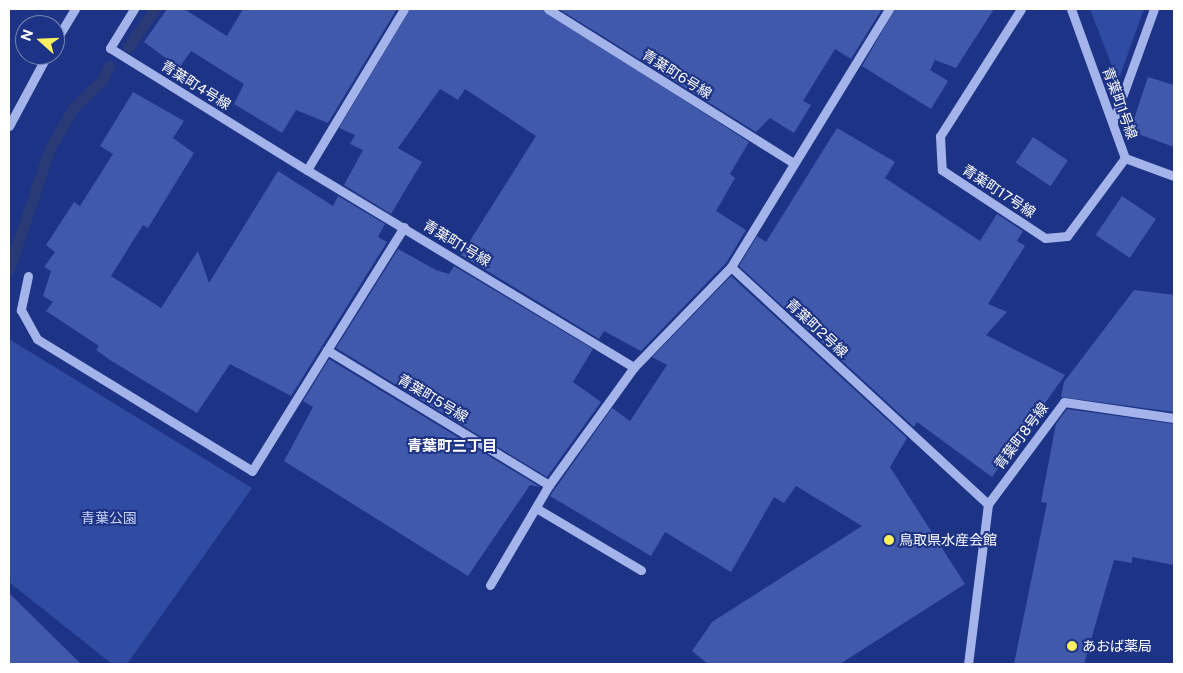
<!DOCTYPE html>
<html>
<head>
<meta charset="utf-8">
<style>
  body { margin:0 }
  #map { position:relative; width:1183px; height:673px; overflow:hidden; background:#1d3385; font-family:"Public Sans","Noto Sans JP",sans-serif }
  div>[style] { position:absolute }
  .green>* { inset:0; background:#304ba2 }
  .stream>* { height:11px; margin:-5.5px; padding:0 5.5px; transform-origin:5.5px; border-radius:5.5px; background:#293a77 }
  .building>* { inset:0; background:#4159ab; transform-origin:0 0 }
  .minor>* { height:9px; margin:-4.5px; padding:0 4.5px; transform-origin:4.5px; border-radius:4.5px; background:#a4b4ea }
  .dots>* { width:14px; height:14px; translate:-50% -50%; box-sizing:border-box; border:2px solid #1d3385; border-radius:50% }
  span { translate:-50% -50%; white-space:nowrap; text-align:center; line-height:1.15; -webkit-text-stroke:4px #1d3385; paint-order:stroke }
  .street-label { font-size:14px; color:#fff }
  .park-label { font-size:14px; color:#c9d4f8 }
  .poi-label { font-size:14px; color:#fff }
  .left { translate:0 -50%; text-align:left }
  .neighbourhood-label { font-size:15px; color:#fff; font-weight:700 }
  .frame { position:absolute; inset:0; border:10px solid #fff; pointer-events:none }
  .north { position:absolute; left:15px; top:15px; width:50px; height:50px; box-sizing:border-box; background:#1d3385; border:1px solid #7785b6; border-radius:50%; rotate:290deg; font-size:14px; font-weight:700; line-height:20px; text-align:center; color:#fff }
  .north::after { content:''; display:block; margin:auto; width:18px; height:22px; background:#faf062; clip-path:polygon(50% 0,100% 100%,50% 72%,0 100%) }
</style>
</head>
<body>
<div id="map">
  <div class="green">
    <div style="clip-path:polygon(1090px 9px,1144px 9px,1120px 76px,1115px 74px)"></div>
    <div style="clip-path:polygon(9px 339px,252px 488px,127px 664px,112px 664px,9px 582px)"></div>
  </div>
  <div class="stream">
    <div style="left:128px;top:47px;width:47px;rotate:-54.6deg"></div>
    <div style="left:9px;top:269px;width:128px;rotate:-71.3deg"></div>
    <div style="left:50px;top:148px;width:48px;rotate:-59.7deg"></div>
    <div style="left:74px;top:107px;width:39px;rotate:-44deg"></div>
    <div style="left:102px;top:80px;width:16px;rotate:-63deg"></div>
  </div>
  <div class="building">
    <div style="clip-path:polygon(167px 9px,184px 9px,227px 36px,243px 9px,397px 9px,328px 123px,296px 110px,282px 133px,234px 104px,244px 84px,191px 51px,179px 68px,144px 42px)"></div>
    <div style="clip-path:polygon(410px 9px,542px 9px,749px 142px,730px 174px,735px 178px,716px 211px,746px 230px,726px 263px,641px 351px,604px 331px,599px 339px,461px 255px,536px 136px,465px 89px,458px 100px,440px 89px,398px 148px,422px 162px,391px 214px,344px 185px,363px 150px,350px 144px,355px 135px,339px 128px)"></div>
    <div style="clip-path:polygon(559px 9px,882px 9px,851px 59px,835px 49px,803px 101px,811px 105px,794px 133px,770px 118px,756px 132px)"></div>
    <div style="clip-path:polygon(895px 9px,994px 9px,956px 68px,935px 60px,930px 70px,948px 81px,931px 109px,862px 66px)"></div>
    <div style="clip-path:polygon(1148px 77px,1174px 85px,1174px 147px,1130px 131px)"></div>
    <div style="clip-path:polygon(133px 92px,184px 121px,173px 138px,194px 153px,148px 228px,143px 225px,111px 276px,161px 308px,198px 251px,209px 283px,278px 171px,333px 206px,338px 196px,385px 224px,378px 237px,387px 242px,291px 396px,230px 364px,197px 413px,110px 360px,96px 350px,99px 346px,46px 311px,53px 302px,43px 296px,51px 271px,44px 267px,55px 252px,46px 245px,74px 202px,80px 206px,113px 154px,100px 146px)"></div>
    <div style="clip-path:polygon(837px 128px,895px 162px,885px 178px,980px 241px,997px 214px,1023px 231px,1017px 241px,1025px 246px,988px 304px,1007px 312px,986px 335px,1065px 375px,992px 477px,917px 422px,914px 427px,739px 266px,757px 236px,766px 242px)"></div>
    <div style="left:1033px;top:137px;width:42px;height:31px;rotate:34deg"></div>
    <div style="left:1122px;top:196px;width:41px;height:47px;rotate:34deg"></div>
    <div style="clip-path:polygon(398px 249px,436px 270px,449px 274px,454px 266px,593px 349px,573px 382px,601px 402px,547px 477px,336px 348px)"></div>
    <div style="clip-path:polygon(731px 276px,907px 438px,890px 467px,965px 584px,840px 664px,708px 664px,692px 651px,712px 622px,862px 526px,796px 486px,784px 503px,774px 497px,731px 572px,665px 532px,651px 556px,550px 496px,612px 408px,630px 421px,667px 365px,652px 357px)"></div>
    <div style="clip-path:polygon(1134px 290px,1174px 295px,1174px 412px,1061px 397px,1064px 382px)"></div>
    <div style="clip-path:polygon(329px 359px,540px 487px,530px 485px,468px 576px,284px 461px,313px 407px,303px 401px)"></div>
    <div style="clip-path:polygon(1067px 409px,1174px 424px,1174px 565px,1132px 557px,1132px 563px,1114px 560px,1084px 664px,1014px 664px,1047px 503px,1041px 502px,1056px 424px)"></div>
    <div style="clip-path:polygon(9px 593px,81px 664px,9px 664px)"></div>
  </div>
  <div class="minor">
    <div style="left:134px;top:9px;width:46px;rotate:121.6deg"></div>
    <div style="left:110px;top:48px;width:232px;rotate:31.8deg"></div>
    <div style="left:404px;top:9px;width:188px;rotate:121.1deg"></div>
    <div style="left:307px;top:170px;width:382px;rotate:31.1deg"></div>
    <div style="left:634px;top:367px;width:139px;rotate:-45.9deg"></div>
    <div style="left:548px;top:9px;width:288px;rotate:32.1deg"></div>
    <div style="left:889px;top:9px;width:303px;rotate:121.5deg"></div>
    <div style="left:731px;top:267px;width:350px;rotate:42.7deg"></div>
    <div style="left:988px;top:504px;width:161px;rotate:97.1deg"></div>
    <div style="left:1021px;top:9px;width:151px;rotate:122.5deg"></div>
    <div style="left:940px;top:136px;width:34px;rotate:87deg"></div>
    <div style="left:942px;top:170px;width:123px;rotate:33.4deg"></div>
    <div style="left:1045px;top:238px;width:22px;rotate:-5deg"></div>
    <div style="left:1067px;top:236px;width:97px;rotate:-53.4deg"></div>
    <div style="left:1071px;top:9px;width:158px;rotate:70.1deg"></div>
    <div style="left:1125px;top:158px;width:52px;rotate:20.2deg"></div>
    <div style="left:55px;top:42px;width:39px;rotate:-59deg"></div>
    <div style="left:1113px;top:122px;width:120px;rotate:-70.1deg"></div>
    <div style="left:9px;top:126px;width:81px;rotate:-61.8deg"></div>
    <div style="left:404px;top:227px;width:145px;rotate:122deg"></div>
    <div style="left:327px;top:350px;width:260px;rotate:31.3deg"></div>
    <div style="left:549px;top:485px;width:145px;rotate:-54.2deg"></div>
    <div style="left:28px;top:276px;width:35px;rotate:102deg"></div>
    <div style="left:21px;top:310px;width:33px;rotate:61deg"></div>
    <div style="left:37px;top:339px;width:252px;rotate:31.5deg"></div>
    <div style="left:252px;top:471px;width:142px;rotate:-58.2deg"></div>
    <div style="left:988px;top:504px;width:127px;rotate:-53.3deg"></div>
    <div style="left:1064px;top:402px;width:111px;rotate:8.3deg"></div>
    <div style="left:536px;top:508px;width:122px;rotate:30.6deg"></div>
    <div style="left:490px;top:585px;width:116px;rotate:-59.5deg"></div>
  </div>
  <div class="dots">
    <div style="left:889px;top:540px;background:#faf062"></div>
    <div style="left:1072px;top:646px;background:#faf062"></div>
  </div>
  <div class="street-label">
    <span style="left:677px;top:74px;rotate:32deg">青葉町6号線</span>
    <span style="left:196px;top:85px;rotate:32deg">青葉町4号線</span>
    <span style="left:1120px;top:103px;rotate:70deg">青葉町1号線</span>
    <span style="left:999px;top:191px;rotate:33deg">青葉町17号線</span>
    <span style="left:457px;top:243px;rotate:31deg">青葉町1号線</span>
    <span style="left:817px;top:328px;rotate:43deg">青葉町2号線</span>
    <span style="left:433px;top:398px;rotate:31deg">青葉町5号線</span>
    <span style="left:1021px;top:436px;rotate:-53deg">青葉町8号線</span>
  </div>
  <div class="park-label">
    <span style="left:109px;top:518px">青葉公園</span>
  </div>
  <div class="poi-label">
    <span class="left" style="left:899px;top:540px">鳥取県水産会館</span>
    <span class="left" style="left:1082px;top:646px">あおば薬局</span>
  </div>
  <div class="neighbourhood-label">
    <span style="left:452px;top:446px">青葉町三丁目</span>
  </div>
  <div class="frame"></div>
  <div class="north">N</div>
</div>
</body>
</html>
